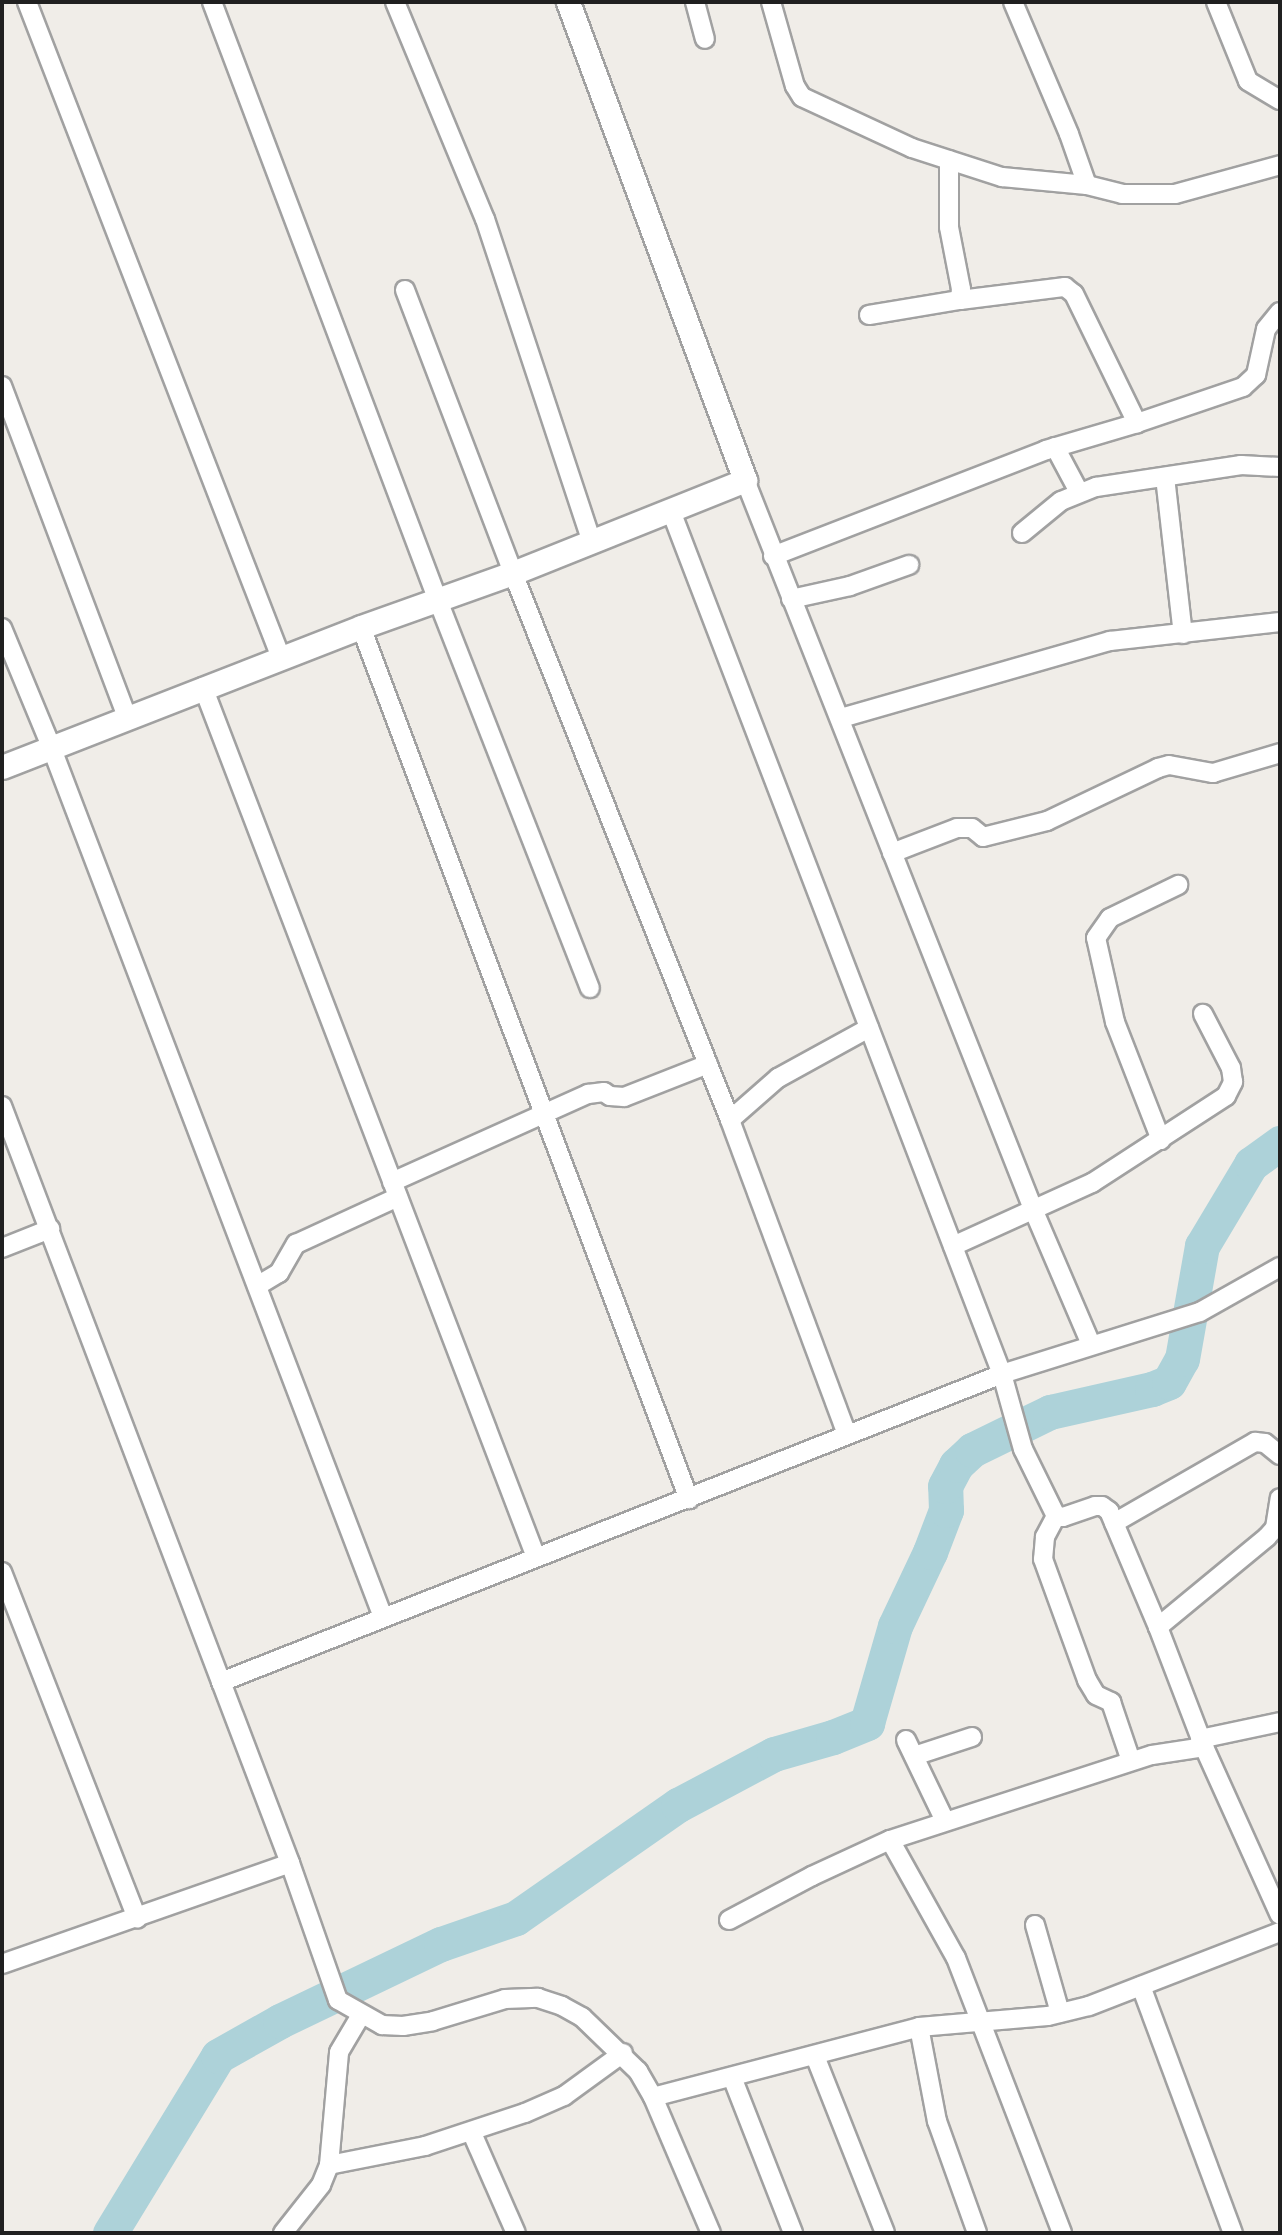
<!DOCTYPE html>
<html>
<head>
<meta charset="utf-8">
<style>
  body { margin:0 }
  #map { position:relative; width:1282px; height:2235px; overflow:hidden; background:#f0ede8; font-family:Jost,sans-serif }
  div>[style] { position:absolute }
  .river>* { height:35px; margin:-17.5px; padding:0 17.5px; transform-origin:17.5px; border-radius:17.5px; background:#add2d9 }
  .roads { filter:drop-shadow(2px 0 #a1a1a1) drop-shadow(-2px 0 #a1a1a1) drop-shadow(0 2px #a1a1a1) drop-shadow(0 -2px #a1a1a1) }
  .minor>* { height:18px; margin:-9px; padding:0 9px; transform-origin:9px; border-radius:9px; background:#fff }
  .tertiary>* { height:23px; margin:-11.5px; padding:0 11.5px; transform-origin:11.5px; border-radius:11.5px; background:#fff }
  span { translate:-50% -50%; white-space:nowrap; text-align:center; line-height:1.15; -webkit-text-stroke:6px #fff; paint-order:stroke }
  .frame { position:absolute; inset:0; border:4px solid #202020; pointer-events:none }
</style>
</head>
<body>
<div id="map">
  <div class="river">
    <div style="left:110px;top:2233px;width:207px;rotate:-58.6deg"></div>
    <div style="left:218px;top:2056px;width:71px;rotate:-29.4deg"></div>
    <div style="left:280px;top:2021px;width:178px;rotate:-25.6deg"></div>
    <div style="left:441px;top:1944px;width:79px;rotate:-19.1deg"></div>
    <div style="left:516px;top:1918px;width:198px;rotate:-34.9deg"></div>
    <div style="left:678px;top:1805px;width:109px;rotate:-28deg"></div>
    <div style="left:774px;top:1754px;width:61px;rotate:-16.1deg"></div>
    <div style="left:833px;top:1737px;width:37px;rotate:-22deg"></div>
    <div style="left:867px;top:1723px;width:101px;rotate:-73.9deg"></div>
    <div style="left:895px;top:1626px;width:82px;rotate:-64.7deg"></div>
    <div style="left:930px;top:1552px;width:45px;rotate:-69.1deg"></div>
    <div style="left:946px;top:1510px;width:24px;rotate:-92deg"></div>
    <div style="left:945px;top:1486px;width:24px;rotate:-62deg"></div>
    <div style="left:956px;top:1465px;width:22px;rotate:-43deg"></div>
    <div style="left:972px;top:1450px;width:87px;rotate:-26deg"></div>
    <div style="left:1050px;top:1412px;width:105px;rotate:-12.7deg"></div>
    <div style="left:1152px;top:1389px;width:18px;rotate:-22deg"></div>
    <div style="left:1169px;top:1382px;width:26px;rotate:-61deg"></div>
    <div style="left:1182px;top:1359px;width:115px;rotate:-80deg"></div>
    <div style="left:1202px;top:1246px;width:96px;rotate:-59.1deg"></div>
    <div style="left:1251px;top:1164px;width:36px;rotate:-36deg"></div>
  </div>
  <div class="roads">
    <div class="minor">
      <div style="left:27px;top:2px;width:703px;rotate:68.83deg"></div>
      <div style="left:212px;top:2px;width:637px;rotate:69.32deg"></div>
      <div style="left:437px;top:598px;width:419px;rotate:68.6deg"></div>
      <div style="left:395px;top:2px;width:235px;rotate:67.5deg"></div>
      <div style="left:485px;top:219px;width:337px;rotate:71.7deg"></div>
      <div style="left:695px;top:2px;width:38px;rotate:75deg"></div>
      <div style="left:771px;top:2px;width:87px;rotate:74.1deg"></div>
      <div style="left:795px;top:86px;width:13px;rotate:58deg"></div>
      <div style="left:802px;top:97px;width:121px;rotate:24.9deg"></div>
      <div style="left:912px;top:148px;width:95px;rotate:17.9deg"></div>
      <div style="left:1002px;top:177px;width:85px;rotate:5.4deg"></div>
      <div style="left:1087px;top:185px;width:36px;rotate:14deg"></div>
      <div style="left:1122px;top:194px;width:53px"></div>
      <div style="left:1175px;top:194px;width:109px;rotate:-15.4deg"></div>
      <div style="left:1013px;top:2px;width:143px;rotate:67deg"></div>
      <div style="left:1069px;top:134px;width:54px;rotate:70.6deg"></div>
      <div style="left:1216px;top:2px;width:85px;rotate:67.9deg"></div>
      <div style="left:1248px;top:81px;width:37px;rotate:31deg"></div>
      <div style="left:405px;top:290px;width:303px;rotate:69.1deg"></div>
      <div style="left:513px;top:573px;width:588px;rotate:68.36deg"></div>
      <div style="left:730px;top:1120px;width:335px;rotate:69.6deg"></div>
      <div style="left:960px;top:300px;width:106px;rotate:-7.1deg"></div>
      <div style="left:1065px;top:287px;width:11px;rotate:38deg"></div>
      <div style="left:1074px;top:294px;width:144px;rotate:64deg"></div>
      <div style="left:869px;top:315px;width:92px;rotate:-9.4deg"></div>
      <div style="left:960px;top:300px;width:11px;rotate:-85deg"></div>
      <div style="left:961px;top:289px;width:63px;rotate:-101deg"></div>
      <div style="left:949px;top:227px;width:67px;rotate:-90deg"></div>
      <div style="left:2px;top:386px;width:353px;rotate:69.3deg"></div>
      <div style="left:1055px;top:447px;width:51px;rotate:61.9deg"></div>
      <div style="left:1165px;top:477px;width:158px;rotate:83.5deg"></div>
      <div style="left:745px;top:480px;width:784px;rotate:68.44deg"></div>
      <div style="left:1033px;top:1209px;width:147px;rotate:66.8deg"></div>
      <div style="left:671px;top:511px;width:924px;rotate:69.02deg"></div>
      <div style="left:1002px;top:1374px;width:78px;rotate:74.4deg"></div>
      <div style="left:1023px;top:1449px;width:75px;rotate:63.8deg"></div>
      <div style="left:1056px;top:1516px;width:7px;rotate:8deg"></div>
      <div style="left:1063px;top:1517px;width:34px;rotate:-19deg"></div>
      <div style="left:1095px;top:1506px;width:7px"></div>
      <div style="left:1102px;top:1506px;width:9px;rotate:36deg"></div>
      <div style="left:1109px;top:1511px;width:126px;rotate:67.1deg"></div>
      <div style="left:1158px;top:1627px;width:129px;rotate:69deg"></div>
      <div style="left:1204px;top:1747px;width:184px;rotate:65.7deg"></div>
      <div style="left:1022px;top:533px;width:50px;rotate:-39.4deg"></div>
      <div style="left:1061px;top:501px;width:38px;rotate:-22deg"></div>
      <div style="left:1096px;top:487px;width:147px;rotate:-8.6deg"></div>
      <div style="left:1241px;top:465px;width:39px;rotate:3deg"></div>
      <div style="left:773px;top:556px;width:293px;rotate:-21.2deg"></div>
      <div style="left:1046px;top:450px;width:95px;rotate:-16.5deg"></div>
      <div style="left:1137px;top:423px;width:112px;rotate:-18.8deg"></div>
      <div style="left:1243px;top:387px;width:18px;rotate:-43deg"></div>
      <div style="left:1256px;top:375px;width:47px;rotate:-77.7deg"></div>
      <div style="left:1266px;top:329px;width:22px;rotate:-51deg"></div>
      <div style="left:791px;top:599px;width:60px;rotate:-12.4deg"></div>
      <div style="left:850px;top:586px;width:63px;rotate:-19.6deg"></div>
      <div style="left:361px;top:627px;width:932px;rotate:69.39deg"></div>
      <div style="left:2px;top:628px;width:131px;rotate:67.5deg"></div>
      <div style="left:52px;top:749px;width:929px;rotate:69.13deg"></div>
      <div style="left:203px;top:687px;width:932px;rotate:69.06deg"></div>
      <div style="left:841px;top:718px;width:280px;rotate:-16deg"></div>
      <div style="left:1110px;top:641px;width:171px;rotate:-6.4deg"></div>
      <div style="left:892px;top:853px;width:70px;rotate:-21deg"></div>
      <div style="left:957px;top:828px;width:15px"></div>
      <div style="left:972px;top:828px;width:14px;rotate:39deg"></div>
      <div style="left:983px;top:837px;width:66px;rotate:-14deg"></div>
      <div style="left:1047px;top:821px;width:123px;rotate:-25.5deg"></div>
      <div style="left:1158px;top:768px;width:11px;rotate:-15deg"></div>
      <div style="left:1169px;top:765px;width:45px;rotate:10.3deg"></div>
      <div style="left:1213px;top:773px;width:70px;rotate:-16.6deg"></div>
      <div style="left:2px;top:1106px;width:810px;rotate:69.17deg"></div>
      <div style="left:290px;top:1863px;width:145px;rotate:70.7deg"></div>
      <div style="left:338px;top:2000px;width:51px;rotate:29.6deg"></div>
      <div style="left:382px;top:2025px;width:21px;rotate:3deg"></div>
      <div style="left:403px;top:2026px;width:30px;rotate:-9deg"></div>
      <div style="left:433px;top:2021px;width:75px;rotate:-17deg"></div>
      <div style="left:505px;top:1999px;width:33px;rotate:-2deg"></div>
      <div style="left:538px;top:1998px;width:25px;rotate:18deg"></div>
      <div style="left:562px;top:2006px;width:23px;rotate:29deg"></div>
      <div style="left:582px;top:2017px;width:78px;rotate:44deg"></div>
      <div style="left:638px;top:2071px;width:30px;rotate:60deg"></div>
      <div style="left:653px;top:2097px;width:148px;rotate:66.9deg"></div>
      <div style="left:730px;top:1120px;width:64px;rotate:-41.2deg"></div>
      <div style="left:778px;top:1078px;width:104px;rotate:-28.8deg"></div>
      <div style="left:1161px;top:1140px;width:127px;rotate:-111.3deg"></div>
      <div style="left:1115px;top:1022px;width:86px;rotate:-102.7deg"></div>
      <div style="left:1096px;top:938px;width:24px;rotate:-55deg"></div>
      <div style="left:1110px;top:918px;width:76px;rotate:-25.9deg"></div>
      <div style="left:392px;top:1182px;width:215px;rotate:-24.2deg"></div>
      <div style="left:588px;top:1094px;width:16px;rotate:-7deg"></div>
      <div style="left:604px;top:1092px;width:7px;rotate:34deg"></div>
      <div style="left:610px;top:1096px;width:14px;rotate:4deg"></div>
      <div style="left:624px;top:1097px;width:90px;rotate:-21.4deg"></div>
      <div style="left:953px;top:1246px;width:153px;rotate:-24.4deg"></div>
      <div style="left:1092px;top:1183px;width:160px;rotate:-33deg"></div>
      <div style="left:1226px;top:1096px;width:16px;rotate:-63deg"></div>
      <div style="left:1233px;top:1082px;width:14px;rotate:-98deg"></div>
      <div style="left:1231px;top:1068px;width:61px;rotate:-117.4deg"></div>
      <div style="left:2px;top:1248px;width:52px;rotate:-21.6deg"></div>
      <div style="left:257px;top:1286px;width:26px;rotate:-31deg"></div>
      <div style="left:279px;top:1273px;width:34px;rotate:-60deg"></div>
      <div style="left:296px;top:1244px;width:112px;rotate:-24.7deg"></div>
      <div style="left:1056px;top:1516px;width:24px;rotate:118deg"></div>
      <div style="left:1045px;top:1537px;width:22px;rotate:95deg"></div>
      <div style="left:1043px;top:1559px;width:129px;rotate:70deg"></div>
      <div style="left:1087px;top:1680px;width:17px;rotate:59deg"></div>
      <div style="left:1096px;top:1695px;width:17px;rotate:25deg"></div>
      <div style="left:1111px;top:1702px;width:62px;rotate:71.3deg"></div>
      <div style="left:1114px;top:1523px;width:163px;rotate:-29.9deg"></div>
      <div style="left:1255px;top:1442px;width:10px;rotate:6deg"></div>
      <div style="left:1265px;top:1443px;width:19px;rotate:39deg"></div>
      <div style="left:2px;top:1572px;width:372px;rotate:68.7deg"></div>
      <div style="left:1158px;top:1627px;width:141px;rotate:-39.5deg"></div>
      <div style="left:1267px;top:1537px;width:12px;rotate:-48deg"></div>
      <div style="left:1275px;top:1528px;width:30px;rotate:-81deg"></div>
      <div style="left:221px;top:1682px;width:840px;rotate:-21.52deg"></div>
      <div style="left:1002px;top:1374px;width:207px;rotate:-17.4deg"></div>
      <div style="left:1200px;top:1312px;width:92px;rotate:-29.4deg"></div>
      <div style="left:1200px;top:1739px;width:82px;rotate:-12deg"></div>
      <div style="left:906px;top:1740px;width:90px;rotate:64.3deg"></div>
      <div style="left:914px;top:1756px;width:61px;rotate:-18.1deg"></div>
      <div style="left:890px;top:1840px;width:135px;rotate:60.8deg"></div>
      <div style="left:956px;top:1958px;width:295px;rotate:68.9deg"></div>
      <div style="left:729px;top:1920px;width:94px;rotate:-27.9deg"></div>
      <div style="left:812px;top:1876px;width:86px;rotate:-24.8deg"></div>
      <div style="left:890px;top:1840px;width:275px;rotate:-18deg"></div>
      <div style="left:1152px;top:1755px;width:53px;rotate:-8.7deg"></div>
      <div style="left:1035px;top:1925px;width:91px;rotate:74.1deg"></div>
      <div style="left:2px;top:1964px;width:305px;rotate:-19.3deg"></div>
      <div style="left:1141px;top:1986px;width:264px;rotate:69.6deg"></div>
      <div style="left:919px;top:2027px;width:96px;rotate:79.2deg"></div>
      <div style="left:937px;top:2121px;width:119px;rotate:70.3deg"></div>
      <div style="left:815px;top:2056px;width:190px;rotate:68.4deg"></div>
      <div style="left:732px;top:2077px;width:168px;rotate:68.6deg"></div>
      <div style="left:653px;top:2097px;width:275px;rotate:-14.7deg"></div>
      <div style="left:919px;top:2027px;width:129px;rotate:-4.9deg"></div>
      <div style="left:1048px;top:2016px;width:42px;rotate:-13.7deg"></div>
      <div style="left:1089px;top:2006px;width:205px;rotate:-21.2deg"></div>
      <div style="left:472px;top:2133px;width:109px;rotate:66.3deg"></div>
      <div style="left:329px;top:2165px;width:98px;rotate:-11.2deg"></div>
      <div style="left:425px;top:2146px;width:105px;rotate:-18.3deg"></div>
      <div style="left:525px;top:2113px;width:43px;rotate:-23.6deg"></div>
      <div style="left:564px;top:2096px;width:73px;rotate:-36.1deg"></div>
      <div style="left:283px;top:2233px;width:61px;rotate:-51.6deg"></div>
      <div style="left:321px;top:2185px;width:22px;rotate:-68deg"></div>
      <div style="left:329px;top:2165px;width:113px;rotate:-84.9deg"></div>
      <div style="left:339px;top:2052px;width:43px;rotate:-59.3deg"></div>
    </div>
    <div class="tertiary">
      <div style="left:2px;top:767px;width:385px;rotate:-21.3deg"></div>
      <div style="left:361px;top:627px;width:161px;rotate:-19.6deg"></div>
      <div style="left:513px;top:573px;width:250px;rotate:-21.8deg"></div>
      <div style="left:745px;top:480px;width:510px;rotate:-110.32deg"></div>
    </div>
  </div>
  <div class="frame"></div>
</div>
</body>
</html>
